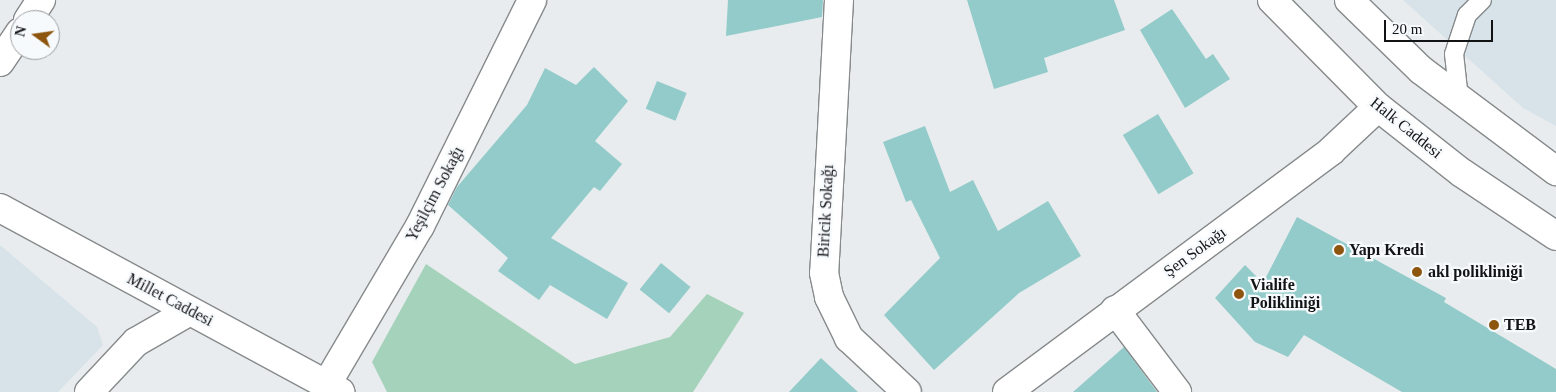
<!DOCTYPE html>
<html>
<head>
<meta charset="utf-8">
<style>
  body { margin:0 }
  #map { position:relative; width:1556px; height:392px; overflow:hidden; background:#e8ecee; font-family:"Times New Roman",serif }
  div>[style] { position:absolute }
  .built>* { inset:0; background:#d7e3e9 }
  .green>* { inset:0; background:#a5d2ba }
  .building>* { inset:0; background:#92cbc9; transform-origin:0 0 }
  .roads { filter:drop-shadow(1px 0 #868a8b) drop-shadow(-1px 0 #868a8b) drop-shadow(0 1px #868a8b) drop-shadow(0 -1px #868a8b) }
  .lane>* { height:18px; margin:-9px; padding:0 9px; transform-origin:9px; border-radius:9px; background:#fff }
  .street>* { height:28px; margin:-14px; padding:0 14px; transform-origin:14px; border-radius:14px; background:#fff }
  .secondary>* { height:28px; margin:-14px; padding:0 14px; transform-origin:14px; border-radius:14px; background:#fff }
  .dots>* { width:14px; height:14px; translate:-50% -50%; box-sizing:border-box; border:2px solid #f6fafc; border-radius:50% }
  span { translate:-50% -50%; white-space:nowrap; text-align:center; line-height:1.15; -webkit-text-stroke:4.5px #f6fafc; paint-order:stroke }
  .street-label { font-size:16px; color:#121314 }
  .poi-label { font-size:16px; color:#121314; font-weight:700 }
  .left { translate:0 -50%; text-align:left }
  .north { position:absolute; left:10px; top:10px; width:50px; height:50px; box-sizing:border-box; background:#f6fafc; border:1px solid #9b9e9f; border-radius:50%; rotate:284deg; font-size:14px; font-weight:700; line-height:20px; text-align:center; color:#121314 }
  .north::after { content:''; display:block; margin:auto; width:18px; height:22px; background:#8e550e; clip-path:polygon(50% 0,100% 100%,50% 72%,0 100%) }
  .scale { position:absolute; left:1384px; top:20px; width:109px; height:22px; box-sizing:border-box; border:2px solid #121314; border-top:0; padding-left:6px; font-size:15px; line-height:18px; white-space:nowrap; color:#121314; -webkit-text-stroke:4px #f6fafc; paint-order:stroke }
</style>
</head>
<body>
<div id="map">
  <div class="built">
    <div style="clip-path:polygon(1403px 0,1556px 0,1556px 126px,1523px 108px)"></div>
    <div style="clip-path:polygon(0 245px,97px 327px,103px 345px,58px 392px,0 392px)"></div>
  </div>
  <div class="green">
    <div style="clip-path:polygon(426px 264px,575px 364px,670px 337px,707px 294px,744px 313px,693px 392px,387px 392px,372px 362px)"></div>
  </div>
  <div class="building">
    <div style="clip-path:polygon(728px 0,823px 0,822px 17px,726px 36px)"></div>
    <div style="clip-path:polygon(967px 0,1114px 0,1125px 30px,1044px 58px,1048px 72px,994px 89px)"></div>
    <div style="clip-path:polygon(1172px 9px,1206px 59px,1213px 54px,1230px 79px,1185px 108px,1140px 30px)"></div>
    <div style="clip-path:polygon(594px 67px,628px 101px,595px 141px,622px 164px,600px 191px,594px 187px,551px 238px,628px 283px,607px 319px,550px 285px,539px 300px,498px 271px,508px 258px,448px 205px,457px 187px,527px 105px,545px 68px,576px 85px)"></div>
    <div style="left:657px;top:81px;width:32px;height:30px;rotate:22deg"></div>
    <div style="left:1158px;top:114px;width:69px;height:41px;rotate:59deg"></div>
    <div style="clip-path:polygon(925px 126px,950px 192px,973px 180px,998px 231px,1048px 201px,1081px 256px,1019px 293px,934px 370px,884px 315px,940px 258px,911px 200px,906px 202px,883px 142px)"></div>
    <div style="clip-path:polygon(1297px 217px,1446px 298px,1444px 302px,1556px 369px,1556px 392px,1402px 392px,1304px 335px,1288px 357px,1255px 342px,1215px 298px,1245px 265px,1263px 283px)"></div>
    <div style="left:661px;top:263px;width:38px;height:34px;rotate:39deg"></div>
    <div style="clip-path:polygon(1124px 347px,1157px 392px,1073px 392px)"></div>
    <div style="clip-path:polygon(821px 358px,858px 392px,789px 392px)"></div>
  </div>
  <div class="roads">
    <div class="lane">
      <div style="left:1459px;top:99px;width:45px;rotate:-96.3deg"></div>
      <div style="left:1454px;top:54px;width:41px;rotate:-71.6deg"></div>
      <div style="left:1467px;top:15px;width:21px;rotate:-45deg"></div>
    </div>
    <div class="street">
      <div style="left:839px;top:0;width:273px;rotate:93.1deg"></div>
      <div style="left:824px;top:273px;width:25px;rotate:78deg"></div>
      <div style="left:829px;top:297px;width:46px;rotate:64deg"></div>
      <div style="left:849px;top:338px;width:79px;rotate:43deg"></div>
      <div style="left:28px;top:20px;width:24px;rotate:-57deg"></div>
      <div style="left:0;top:62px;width:36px;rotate:-56deg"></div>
      <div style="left:1115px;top:310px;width:103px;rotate:52.9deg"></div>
      <div style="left:328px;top:382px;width:181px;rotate:-59.5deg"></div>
      <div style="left:420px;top:226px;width:252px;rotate:-63.6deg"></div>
      <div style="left:89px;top:392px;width:69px;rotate:-46.8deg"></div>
      <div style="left:136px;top:342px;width:62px;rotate:-29.9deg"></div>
      <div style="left:1007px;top:392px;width:404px;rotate:-36.6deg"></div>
      <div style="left:1331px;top:151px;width:64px;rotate:-43.1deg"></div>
    </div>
    <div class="secondary">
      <div style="left:1272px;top:0;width:151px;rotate:45.3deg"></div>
      <div style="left:1378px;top:107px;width:107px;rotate:38.2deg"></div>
      <div style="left:1462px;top:173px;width:113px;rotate:33.8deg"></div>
      <div style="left:1349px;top:0;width:100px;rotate:44.2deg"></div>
      <div style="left:1421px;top:70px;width:169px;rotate:36.8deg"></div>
      <div style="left:0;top:208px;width:387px;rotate:28.4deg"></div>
    </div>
  </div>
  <div class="dots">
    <div style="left:1339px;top:250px;background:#8e550e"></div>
    <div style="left:1417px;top:272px;background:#8e550e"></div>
    <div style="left:1239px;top:294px;background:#8e550e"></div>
    <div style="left:1494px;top:325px;background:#8e550e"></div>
  </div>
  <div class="street-label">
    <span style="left:1406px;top:128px;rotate:39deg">Halk Caddesi</span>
    <span style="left:435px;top:194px;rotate:-62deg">Yeşilçim Sokağı</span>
    <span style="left:826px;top:211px;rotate:-87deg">Biricik Sokağı</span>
    <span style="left:1195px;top:252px;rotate:-36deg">Şen Sokağı</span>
    <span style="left:170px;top:300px;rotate:28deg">Millet Caddesi</span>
  </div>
  <div class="poi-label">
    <span class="left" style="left:1349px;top:250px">Yapı Kredi</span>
    <span class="left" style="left:1428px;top:272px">akl polikliniği</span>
    <span class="left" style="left:1250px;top:294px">Vialife<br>Polikliniği</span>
    <span class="left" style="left:1504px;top:325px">TEB</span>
  </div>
  <div class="north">N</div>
  <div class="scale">20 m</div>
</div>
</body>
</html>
